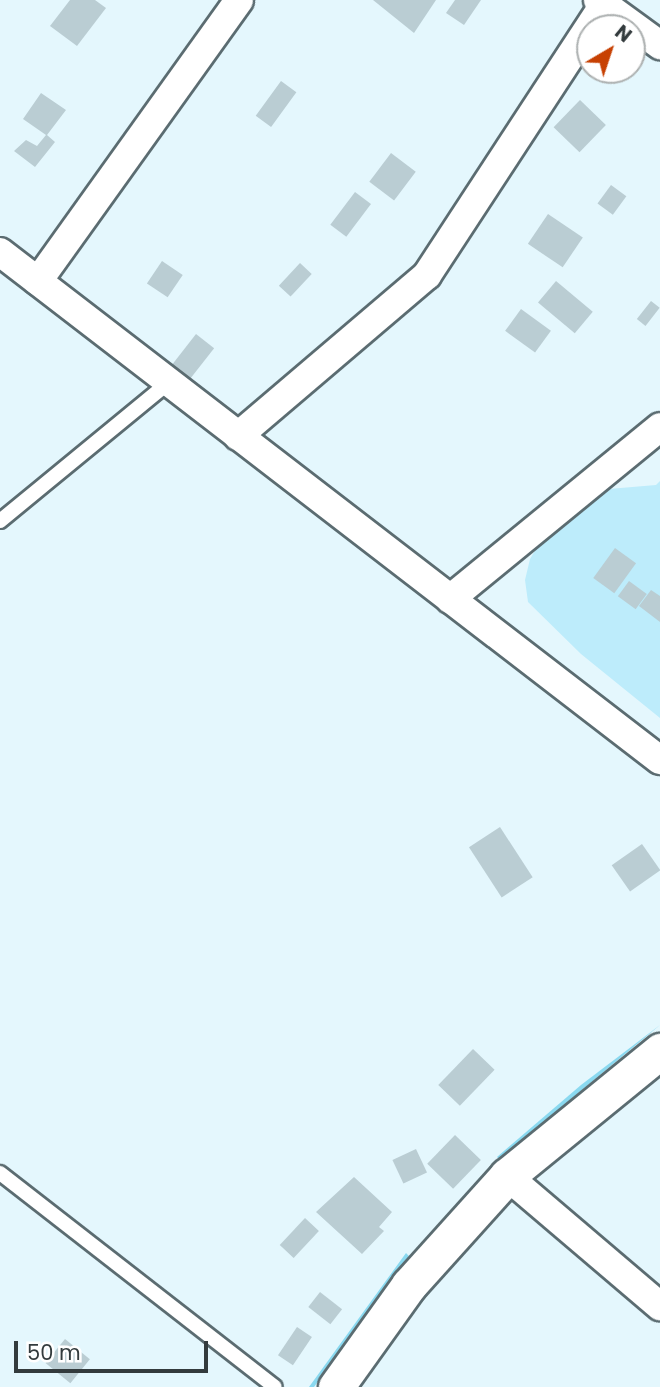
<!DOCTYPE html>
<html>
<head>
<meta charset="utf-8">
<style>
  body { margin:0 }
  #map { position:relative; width:660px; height:1387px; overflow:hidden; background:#e4f7fd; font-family:Poppins,sans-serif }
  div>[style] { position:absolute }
  .green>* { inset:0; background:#bdecfb }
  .water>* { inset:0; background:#8ad9f0 }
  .building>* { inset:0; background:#bacdd3; transform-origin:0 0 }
  .roads { filter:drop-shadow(2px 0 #5b6c71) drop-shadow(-2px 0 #5b6c71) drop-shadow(0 2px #5b6c71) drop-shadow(0 -2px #5b6c71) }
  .service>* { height:14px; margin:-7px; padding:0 7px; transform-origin:7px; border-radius:7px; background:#fff }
  .minor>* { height:28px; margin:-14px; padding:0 14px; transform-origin:14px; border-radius:14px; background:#fff }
  .tertiary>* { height:35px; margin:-17.5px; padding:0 17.5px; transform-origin:17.5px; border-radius:17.5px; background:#fff }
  span { translate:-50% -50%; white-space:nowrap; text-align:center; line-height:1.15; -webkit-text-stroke:5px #fff; paint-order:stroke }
  .north { position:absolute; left:576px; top:14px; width:70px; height:70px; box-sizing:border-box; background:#fff; border:2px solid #adb1b1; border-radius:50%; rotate:39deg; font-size:19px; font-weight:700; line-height:28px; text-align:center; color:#333b3d }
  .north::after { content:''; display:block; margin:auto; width:24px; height:32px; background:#c74103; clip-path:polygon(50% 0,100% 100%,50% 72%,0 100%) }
  .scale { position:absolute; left:14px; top:1341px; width:194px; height:32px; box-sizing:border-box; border:4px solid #333b3d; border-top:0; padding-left:9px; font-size:21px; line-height:24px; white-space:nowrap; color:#333b3d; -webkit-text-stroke:5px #fff; paint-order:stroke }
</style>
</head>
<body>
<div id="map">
  <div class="green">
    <div style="clip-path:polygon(660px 481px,660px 718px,581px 654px,528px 602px,525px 580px,530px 559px,552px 522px,585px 491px,656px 485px)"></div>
  </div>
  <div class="water">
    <div style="clip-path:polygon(660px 1025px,499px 1159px,497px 1157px,581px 1085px)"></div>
    <div style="clip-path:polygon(406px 1253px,409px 1256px,332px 1362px,314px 1387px,309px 1387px)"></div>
  </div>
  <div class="building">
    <div style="clip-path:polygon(70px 0,95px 0,106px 8px,77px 46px,50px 26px)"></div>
    <div style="clip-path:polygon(373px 0,436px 0,414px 33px)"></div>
    <div style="clip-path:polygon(455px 0,481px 0,464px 25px,446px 13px)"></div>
    <div style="left:281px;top:81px;width:19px;height:43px;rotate:36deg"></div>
    <div style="clip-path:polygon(41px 93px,66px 110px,47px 135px,55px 142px,35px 167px,14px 151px,26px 140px,37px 146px,46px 135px,23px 119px)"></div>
    <div style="left:580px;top:100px;width:36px;height:38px;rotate:44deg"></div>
    <div style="left:391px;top:153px;width:31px;height:36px;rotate:37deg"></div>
    <div style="left:611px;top:185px;width:19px;height:23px;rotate:36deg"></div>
    <div style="left:355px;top:192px;width:20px;height:41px;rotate:37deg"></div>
    <div style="left:548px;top:214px;width:42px;height:36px;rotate:34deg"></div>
    <div style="left:162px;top:261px;width:25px;height:27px;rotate:34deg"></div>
    <div style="left:300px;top:263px;width:16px;height:31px;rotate:43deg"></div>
    <div style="left:556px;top:281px;width:48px;height:28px;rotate:40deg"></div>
    <div style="left:651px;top:301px;width:11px;height:23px;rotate:38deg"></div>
    <div style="left:521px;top:309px;width:37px;height:27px;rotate:36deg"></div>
    <div style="left:196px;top:334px;width:23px;height:43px;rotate:38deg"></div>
    <div style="left:615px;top:548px;width:26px;height:37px;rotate:36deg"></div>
    <div style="left:629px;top:581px;width:22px;height:19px;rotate:36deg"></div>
    <div style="clip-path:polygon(651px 590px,660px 596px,660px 622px,639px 606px)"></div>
    <div style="left:500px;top:827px;width:60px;height:37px;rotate:57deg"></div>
    <div style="left:642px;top:844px;width:32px;height:37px;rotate:55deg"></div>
    <div style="left:473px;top:1049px;width:30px;height:50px;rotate:44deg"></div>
    <div style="left:455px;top:1135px;width:36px;height:40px;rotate:44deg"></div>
    <div style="left:416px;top:1149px;width:26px;height:26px;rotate:65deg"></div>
    <div style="clip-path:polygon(354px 1177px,392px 1212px,379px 1227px,384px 1231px,362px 1254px,316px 1212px)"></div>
    <div style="left:305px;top:1218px;width:19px;height:37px;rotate:43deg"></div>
    <div style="left:320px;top:1292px;width:28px;height:19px;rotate:38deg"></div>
    <div style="left:297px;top:1327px;width:18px;height:34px;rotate:34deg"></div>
    <div style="left:65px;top:1339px;width:32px;height:31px;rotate:39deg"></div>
  </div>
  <div class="roads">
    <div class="service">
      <div style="left:0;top:521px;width:219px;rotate:-39.4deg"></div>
      <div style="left:0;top:1173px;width:348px;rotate:37.9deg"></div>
    </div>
    <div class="minor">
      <div style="left:598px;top:0;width:77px;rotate:36deg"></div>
      <div style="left:0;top:252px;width:833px;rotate:37.59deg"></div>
      <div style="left:38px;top:281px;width:345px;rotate:-54.4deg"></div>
      <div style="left:238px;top:436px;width:248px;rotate:-40.4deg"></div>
      <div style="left:427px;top:275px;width:329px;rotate:-56.8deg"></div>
      <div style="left:450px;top:599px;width:271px;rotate:-39.3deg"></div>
      <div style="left:507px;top:1176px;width:201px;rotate:40.4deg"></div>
    </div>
    <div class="tertiary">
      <div style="left:336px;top:1387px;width:125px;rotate:-54.4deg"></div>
      <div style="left:409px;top:1285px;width:147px;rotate:-48deg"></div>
      <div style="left:507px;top:1176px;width:198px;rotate:-39.2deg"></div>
    </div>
  </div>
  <div class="north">N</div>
  <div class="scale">50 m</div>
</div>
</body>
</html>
